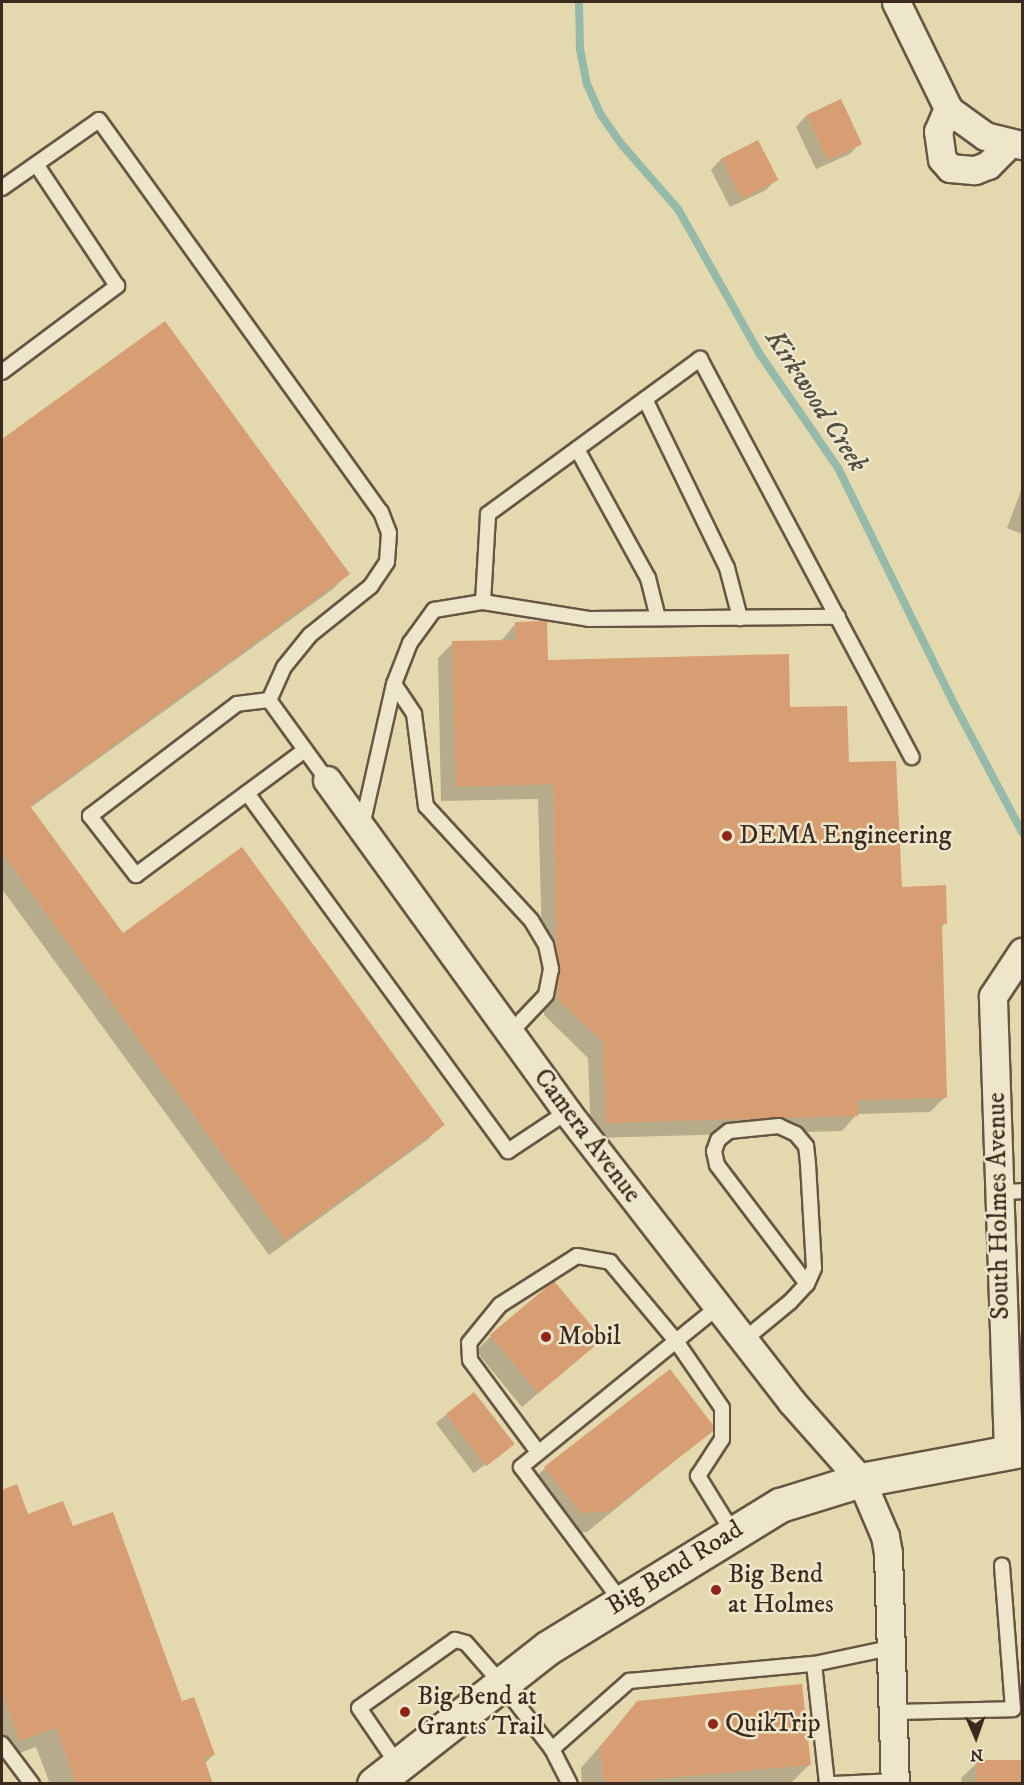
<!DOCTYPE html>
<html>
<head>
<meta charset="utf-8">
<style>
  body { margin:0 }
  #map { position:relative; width:1024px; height:1785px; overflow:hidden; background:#e4d8ae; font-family:"IM FELL DW Pica",serif }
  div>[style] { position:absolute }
  .shadow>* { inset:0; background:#0003; transform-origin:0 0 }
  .stream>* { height:8px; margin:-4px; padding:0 4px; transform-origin:4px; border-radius:4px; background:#95baa9 }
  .building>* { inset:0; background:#d89e73; transform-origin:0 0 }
  .roads { filter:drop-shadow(2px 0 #675643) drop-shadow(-2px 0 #675643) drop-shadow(0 2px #675643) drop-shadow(0 -2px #675643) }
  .service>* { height:14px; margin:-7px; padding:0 7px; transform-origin:7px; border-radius:7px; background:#ede6ca }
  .minor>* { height:27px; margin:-13.5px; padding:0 13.5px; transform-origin:13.5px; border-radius:13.5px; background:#ede6ca }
  .secondary>* { height:33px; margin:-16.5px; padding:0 16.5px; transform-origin:16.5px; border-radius:16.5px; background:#ede6ca }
  .dots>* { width:16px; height:16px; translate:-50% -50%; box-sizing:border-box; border:3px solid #ede6ca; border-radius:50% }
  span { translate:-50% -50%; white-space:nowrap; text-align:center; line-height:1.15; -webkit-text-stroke:5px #ede6ca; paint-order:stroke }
  .poi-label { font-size:26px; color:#3d2a1f }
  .left { translate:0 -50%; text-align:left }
  .street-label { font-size:26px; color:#3d2a1f }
  .water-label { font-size:27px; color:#534e42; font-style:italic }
  .frame { position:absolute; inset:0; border:3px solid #3d2a1f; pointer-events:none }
  .north { position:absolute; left:946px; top:1707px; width:60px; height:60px; -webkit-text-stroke:4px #ede6ca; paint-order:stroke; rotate:178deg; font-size:16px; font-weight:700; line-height:24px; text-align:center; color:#3d2a1f }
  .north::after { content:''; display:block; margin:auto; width:21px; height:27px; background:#3d2a1f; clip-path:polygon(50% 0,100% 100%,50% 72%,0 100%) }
</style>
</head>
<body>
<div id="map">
  <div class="shadow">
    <div style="clip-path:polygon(841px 101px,860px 143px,850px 154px,816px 169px,796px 127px,806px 116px)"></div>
    <div style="clip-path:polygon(757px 142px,776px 180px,766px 190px,730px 207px,711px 170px,721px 159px)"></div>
    <div style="clip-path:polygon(165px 323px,348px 574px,333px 589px,30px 808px,123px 935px,443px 1124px,427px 1140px,269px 1255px,2px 889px,2px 441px)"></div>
    <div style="clip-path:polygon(1022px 488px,1022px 534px,1007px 528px)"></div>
    <div style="clip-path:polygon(516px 623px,547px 662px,789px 709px,847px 764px,895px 762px,900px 888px,945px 923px,941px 928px,945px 1097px,930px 1112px,857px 1114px,842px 1131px,591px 1138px,588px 1058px,544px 1015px,538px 799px,441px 801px,438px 658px,453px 643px,500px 642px)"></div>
    <div style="clip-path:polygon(1022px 1235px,1022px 1289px,1021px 1236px)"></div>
    <div style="clip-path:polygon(491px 1336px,601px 1339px,522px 1407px,476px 1351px)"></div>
    <div style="left:474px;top:1394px;width:63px;height:48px;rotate:53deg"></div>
    <div style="clip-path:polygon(714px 1429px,587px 1532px,561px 1533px,525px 1488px,545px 1468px)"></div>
    <div style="clip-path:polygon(16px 1486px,27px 1516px,72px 1528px,214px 1754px,204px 1764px,211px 1784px,50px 1784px,36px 1747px,2px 1759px,2px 1491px)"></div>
    <div style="clip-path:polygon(638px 1702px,809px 1765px,790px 1784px,582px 1784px,581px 1768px)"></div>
    <div style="clip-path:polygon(1022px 1761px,1022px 1784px,962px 1784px,961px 1778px,977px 1763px)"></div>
  </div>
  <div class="stream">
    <div style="left:579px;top:2px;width:47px;rotate:88.8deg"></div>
    <div style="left:580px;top:49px;width:36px;rotate:79deg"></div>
    <div style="left:587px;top:84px;width:34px;rotate:66deg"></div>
    <div style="left:601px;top:115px;width:38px;rotate:55deg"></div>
    <div style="left:623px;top:146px;width:84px;rotate:48.9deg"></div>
    <div style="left:678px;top:209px;width:165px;rotate:60.6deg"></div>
    <div style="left:759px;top:353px;width:140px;rotate:55.5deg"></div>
    <div style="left:838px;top:468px;width:256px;rotate:63.8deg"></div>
    <div style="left:951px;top:698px;width:152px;rotate:62.1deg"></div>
  </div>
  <div class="building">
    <div style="left:841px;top:99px;width:50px;height:38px;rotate:65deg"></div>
    <div style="left:758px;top:140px;width:45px;height:41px;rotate:63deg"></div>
    <div style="clip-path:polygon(165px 321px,350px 574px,30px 806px,123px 933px,242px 847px,445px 1125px,285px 1240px,2px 853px,2px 439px)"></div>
    <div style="clip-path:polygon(547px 621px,548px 660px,789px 654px,790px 707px,847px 706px,849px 762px,896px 761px,902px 887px,946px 885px,947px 924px,942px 923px,947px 1098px,858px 1100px,858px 1116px,606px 1123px,603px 1042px,558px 1000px,553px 784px,456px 787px,452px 641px,516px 640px,515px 622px)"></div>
    <div style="left:554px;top:1281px;width:76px;height:84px;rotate:50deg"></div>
    <div style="clip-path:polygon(670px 1369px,716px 1429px,609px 1512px,581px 1513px,544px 1467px)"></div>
    <div style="left:474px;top:1392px;width:66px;height:36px;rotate:52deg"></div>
    <div style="clip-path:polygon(17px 1484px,28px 1514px,63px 1501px,73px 1526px,113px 1512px,182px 1701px,194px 1697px,215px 1755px,204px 1758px,213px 1784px,76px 1784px,56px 1728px,19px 1741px,2px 1692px,2px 1490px)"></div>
    <div style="clip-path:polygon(802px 1684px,811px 1765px,604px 1784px,600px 1747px,637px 1701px)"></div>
    <div style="left:1022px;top:1760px;width:24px;height:46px;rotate:90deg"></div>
  </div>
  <div class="roads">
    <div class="service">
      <div style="left:2px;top:188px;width:118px;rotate:-35deg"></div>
      <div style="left:99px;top:120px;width:483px;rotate:54.3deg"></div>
      <div style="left:381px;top:512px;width:22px;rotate:69deg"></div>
      <div style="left:389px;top:533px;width:29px;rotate:94deg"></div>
      <div style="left:387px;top:562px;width:29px;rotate:124deg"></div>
      <div style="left:371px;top:586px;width:78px;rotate:141.2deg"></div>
      <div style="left:310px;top:635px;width:41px;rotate:129.1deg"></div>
      <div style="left:284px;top:667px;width:36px;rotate:114deg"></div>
      <div style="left:269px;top:700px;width:99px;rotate:54.1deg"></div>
      <div style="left:2px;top:372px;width:144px;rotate:-36.8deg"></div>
      <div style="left:117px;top:286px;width:146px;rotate:-123.6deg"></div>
      <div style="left:645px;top:399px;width:188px;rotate:64.1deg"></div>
      <div style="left:727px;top:568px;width:52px;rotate:75.4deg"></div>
      <div style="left:577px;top:449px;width:147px;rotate:61.2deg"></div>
      <div style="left:648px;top:578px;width:41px;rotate:76deg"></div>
      <div style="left:483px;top:602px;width:88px;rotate:-86.7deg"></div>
      <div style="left:488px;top:514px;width:263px;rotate:-36.2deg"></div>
      <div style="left:700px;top:359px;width:451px;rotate:62deg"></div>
      <div style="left:394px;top:684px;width:36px;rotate:56deg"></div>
      <div style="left:414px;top:714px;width:93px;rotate:82.6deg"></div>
      <div style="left:426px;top:806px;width:155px;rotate:47.4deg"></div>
      <div style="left:531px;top:920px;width:29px;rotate:59deg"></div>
      <div style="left:546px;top:945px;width:25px;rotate:78deg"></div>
      <div style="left:551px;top:969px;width:26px;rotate:101deg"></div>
      <div style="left:546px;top:995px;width:54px;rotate:133.5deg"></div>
      <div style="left:269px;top:700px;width:32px;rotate:173deg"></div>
      <div style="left:237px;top:704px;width:185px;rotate:142.7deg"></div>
      <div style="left:90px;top:816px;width:75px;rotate:52.1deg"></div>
      <div style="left:136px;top:875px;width:210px;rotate:-36.5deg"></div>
      <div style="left:247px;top:793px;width:443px;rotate:53.9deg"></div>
      <div style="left:508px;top:1151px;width:71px;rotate:-33.5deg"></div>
      <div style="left:362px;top:826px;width:146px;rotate:-77.3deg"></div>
      <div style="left:394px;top:684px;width:44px;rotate:-68.7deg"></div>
      <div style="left:410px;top:643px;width:41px;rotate:-54deg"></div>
      <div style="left:434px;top:610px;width:50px;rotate:-9.3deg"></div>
      <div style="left:483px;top:602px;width:107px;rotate:9.1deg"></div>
      <div style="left:589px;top:619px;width:249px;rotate:-0.5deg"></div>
      <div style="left:998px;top:1192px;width:24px;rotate:-2deg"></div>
      <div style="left:744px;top:1340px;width:60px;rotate:-39.6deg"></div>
      <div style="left:790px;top:1302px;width:25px;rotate:-47deg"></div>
      <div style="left:807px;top:1284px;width:17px;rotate:-66deg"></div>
      <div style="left:814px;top:1268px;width:104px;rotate:-93.3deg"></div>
      <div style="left:808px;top:1164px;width:18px;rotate:-96deg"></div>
      <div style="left:806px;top:1146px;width:16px;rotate:-130deg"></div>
      <div style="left:796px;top:1134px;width:19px;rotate:-155deg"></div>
      <div style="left:779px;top:1126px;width:50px;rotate:174.3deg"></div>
      <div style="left:729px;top:1131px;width:14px;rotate:141deg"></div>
      <div style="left:718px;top:1140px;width:12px;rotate:110deg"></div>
      <div style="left:714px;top:1151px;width:14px;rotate:78deg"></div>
      <div style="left:717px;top:1165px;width:149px;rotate:52.9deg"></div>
      <div style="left:538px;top:1452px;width:114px;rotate:-126.5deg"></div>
      <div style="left:470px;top:1360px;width:17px;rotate:-93deg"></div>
      <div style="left:469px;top:1343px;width:49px;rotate:-50.8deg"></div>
      <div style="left:500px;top:1305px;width:91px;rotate:-32.5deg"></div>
      <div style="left:577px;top:1256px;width:34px;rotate:10deg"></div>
      <div style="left:610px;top:1262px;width:103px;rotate:50.1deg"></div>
      <div style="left:676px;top:1341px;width:81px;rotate:55.5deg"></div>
      <div style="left:722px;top:1408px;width:31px;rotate:90deg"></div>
      <div style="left:722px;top:1439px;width:44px;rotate:123deg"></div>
      <div style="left:698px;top:1476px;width:65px;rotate:58.3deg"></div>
      <div style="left:621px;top:1601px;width:167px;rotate:-126.7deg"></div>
      <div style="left:521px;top:1467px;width:254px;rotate:-39.1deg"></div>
      <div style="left:814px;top:1664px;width:121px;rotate:83.8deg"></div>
      <div style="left:893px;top:1712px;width:120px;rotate:-1.4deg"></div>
      <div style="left:1013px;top:1709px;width:144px;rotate:-94.4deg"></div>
      <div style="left:2px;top:1744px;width:50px;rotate:53.1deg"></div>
      <div style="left:552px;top:1749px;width:103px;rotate:-41.4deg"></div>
      <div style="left:629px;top:1681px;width:186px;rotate:-5.3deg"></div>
      <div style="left:814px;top:1664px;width:78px;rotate:-11.9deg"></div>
      <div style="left:398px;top:1765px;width:69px;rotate:-124.4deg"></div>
      <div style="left:359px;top:1708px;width:118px;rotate:-35.3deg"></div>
      <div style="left:455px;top:1640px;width:11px;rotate:15deg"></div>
      <div style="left:466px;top:1643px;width:53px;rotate:48.8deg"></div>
      <div style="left:501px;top:1683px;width:83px;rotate:52.3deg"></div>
      <div style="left:552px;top:1749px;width:39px;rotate:63deg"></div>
      <div style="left:834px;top:1784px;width:61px;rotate:-2.8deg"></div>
    </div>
    <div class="minor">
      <div style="left:896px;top:2px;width:120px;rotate:63.9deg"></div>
      <div style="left:949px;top:110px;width:44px;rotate:35.8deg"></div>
      <div style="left:985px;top:136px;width:38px;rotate:14deg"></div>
      <div style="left:948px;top:108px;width:25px;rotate:113deg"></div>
      <div style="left:938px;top:131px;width:28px;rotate:82deg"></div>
      <div style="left:942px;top:159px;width:12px;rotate:48deg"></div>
      <div style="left:950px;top:168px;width:25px;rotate:5deg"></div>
      <div style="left:975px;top:170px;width:14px;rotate:-21deg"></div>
      <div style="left:988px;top:165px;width:30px;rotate:-45deg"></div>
      <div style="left:327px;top:780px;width:410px;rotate:54.1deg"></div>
      <div style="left:567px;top:1112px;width:366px;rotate:52.2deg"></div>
      <div style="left:791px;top:1401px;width:106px;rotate:48.5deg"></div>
      <div style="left:861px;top:1480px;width:61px;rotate:66.8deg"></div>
      <div style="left:885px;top:1536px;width:17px;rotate:80deg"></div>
      <div style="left:888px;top:1553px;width:231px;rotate:88.3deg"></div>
      <div style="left:1008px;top:1451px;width:455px;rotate:-91.9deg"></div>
      <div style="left:993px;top:996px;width:53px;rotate:-56.6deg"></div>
    </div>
    <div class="secondary">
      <div style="left:374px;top:1784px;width:222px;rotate:-38.1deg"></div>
      <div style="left:549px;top:1647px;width:271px;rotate:-31.6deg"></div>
      <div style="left:780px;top:1505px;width:85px;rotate:-17.2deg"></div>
      <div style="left:861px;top:1480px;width:164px;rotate:-10.6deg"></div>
    </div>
  </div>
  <div class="dots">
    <div style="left:727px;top:836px;background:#8f2418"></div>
    <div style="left:546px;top:1337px;background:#8f2418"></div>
    <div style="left:716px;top:1590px;background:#8f2418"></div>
    <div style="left:405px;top:1712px;background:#8f2418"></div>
    <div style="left:713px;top:1724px;background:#8f2418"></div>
  </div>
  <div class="poi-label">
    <span class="left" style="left:739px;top:836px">DEMA Engineering</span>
    <span class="left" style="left:558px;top:1337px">Mobil</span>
    <span class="left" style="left:728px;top:1590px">Big Bend<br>at Holmes</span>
    <span class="left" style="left:417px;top:1712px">Big Bend at<br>Grants Trail</span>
    <span class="left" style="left:725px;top:1724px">QuikTrip</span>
  </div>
  <div class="street-label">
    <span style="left:587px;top:1136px;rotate:53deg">Camera Avenue</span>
    <span style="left:999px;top:1206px;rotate:-91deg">South Holmes Avenue</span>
    <span style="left:675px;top:1568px;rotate:-32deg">Big Bend Road</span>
  </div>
  <div class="water-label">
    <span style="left:816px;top:401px;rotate:57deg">Kirkwood Creek</span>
  </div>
  <div class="frame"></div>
  <div class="north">N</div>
</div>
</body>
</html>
